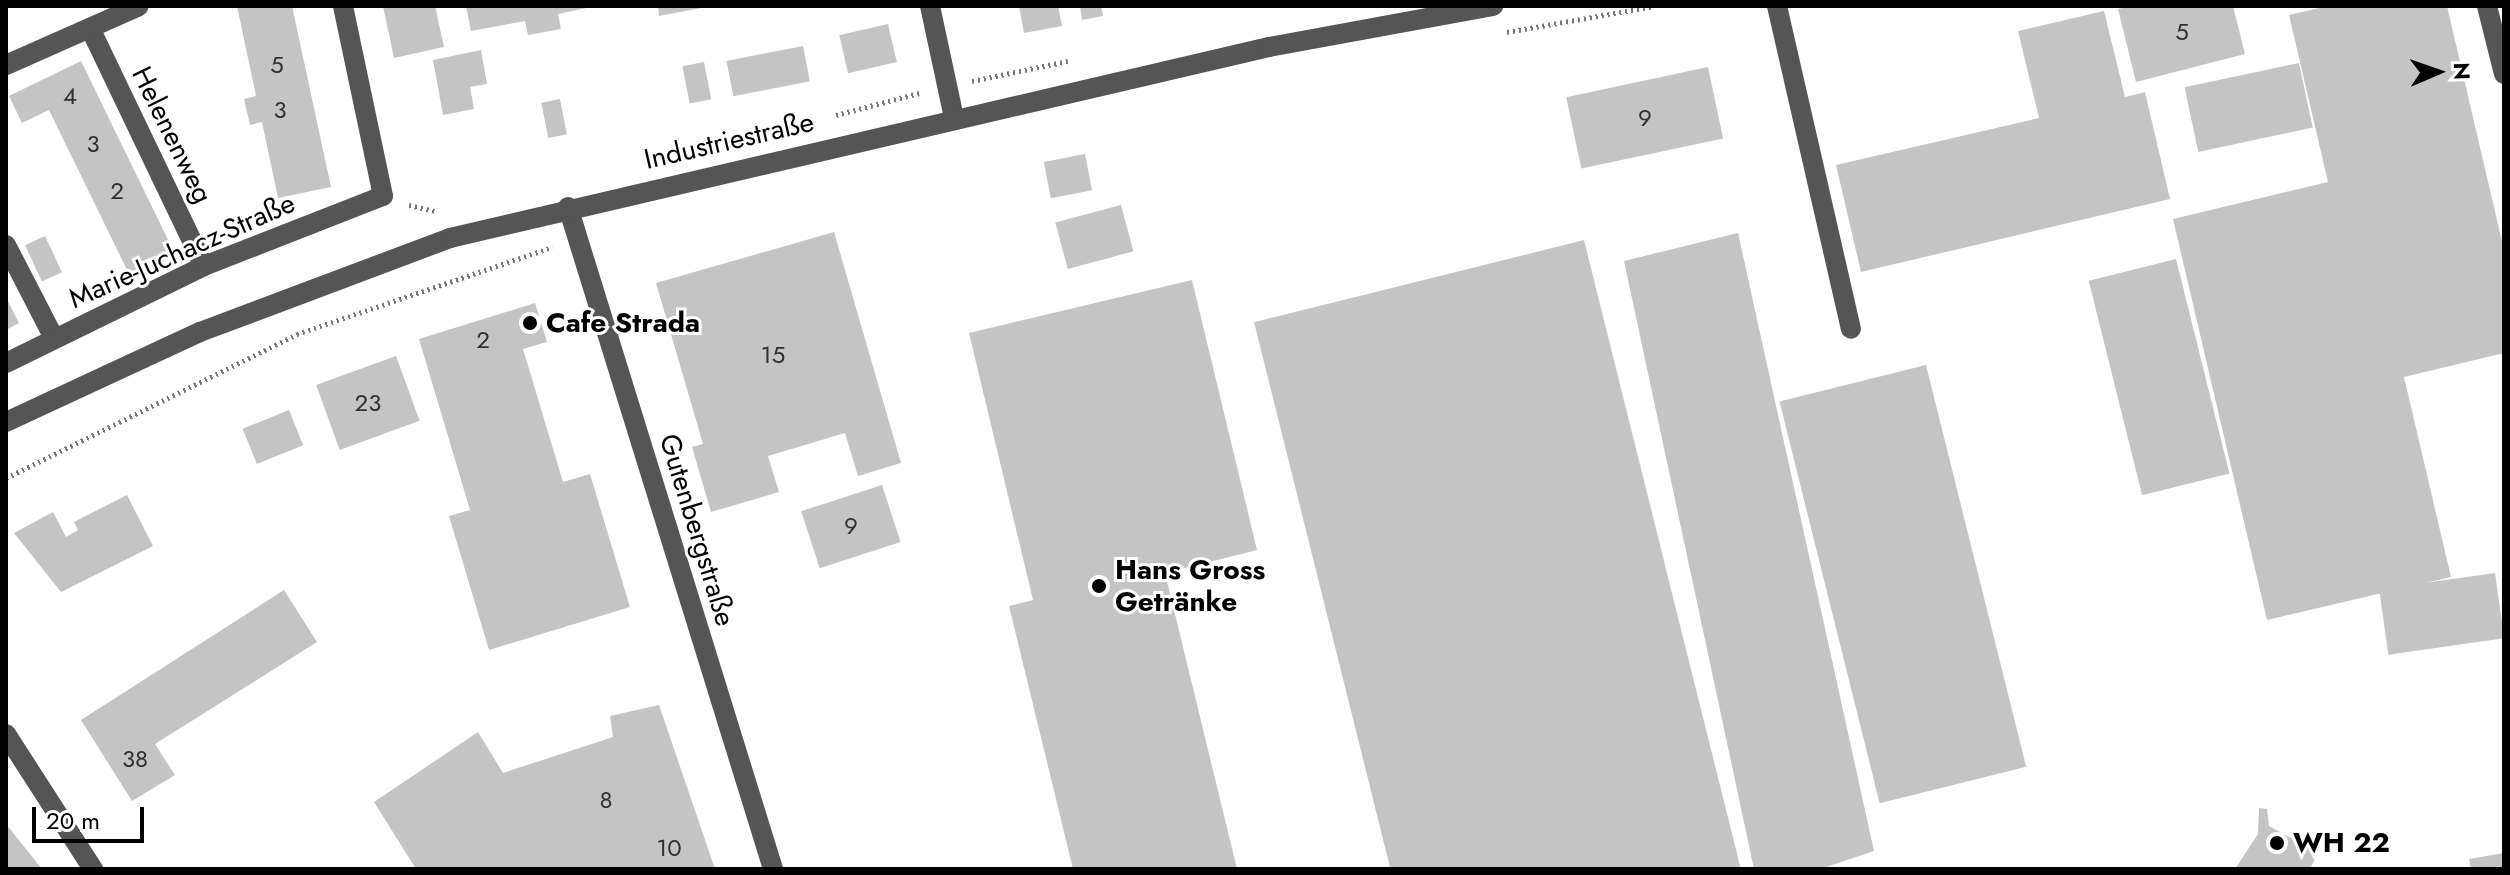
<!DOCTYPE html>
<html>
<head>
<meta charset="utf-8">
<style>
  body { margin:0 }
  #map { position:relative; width:2510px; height:875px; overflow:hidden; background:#fff; font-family:Jost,sans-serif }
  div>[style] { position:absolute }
  .building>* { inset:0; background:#c4c4c4; transform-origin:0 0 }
  .path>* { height:5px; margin-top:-2.5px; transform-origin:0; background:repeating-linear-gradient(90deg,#777 0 2px,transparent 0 6px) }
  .minor>* { height:20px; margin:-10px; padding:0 10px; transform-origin:10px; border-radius:10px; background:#555 }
  .dots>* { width:22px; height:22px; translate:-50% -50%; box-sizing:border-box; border:4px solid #fff; border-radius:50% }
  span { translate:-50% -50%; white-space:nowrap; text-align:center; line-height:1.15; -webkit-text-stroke:6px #fff; paint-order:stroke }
  .number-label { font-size:24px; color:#313131 }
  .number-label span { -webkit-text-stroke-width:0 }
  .street-label { font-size:28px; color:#000 }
  .poi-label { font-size:28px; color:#000; font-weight:700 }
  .left { translate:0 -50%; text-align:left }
  .frame { position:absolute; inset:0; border:8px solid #000; pointer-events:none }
  .north { position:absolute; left:2398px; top:32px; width:80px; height:80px; -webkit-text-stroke:6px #fff; paint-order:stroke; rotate:88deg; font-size:22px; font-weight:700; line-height:32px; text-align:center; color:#000 }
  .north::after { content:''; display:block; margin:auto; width:28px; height:36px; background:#000; clip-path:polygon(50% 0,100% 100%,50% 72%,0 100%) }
  .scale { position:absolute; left:32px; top:807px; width:112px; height:36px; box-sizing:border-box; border:4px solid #000; border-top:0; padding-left:10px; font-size:24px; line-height:28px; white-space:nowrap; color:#000; -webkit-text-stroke:6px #fff; paint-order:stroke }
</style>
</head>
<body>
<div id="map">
  <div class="building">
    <div style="clip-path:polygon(237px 6px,292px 6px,331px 187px,278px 198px,262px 122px,250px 125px,244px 99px,256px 96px)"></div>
    <div style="clip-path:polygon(383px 6px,435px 6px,444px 47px,394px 58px)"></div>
    <div style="clip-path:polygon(466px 6px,591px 6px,591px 7px,558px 14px,561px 29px,528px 35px,525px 21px,471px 31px)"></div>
    <div style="clip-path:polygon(658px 6px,707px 6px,707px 7px,659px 16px)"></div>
    <div style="clip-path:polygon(1019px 6px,1058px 6px,1062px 26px,1024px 33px)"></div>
    <div style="clip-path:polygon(1080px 6px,1101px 6px,1103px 16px,1082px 20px)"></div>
    <div style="clip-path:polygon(2131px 6px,2233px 6px,2245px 54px,2136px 82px,2118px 9px)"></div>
    <div style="clip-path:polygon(2328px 6px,2447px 6px,2504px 250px,2504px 353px,2404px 377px,2451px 577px,2267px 620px,2173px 219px,2328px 182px,2289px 15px)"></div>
    <div style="clip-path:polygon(2104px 11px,2125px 97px,2145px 92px,2170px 199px,1861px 272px,1836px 165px,2039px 118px,2018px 31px)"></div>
    <div style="left:888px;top:24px;width:39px;height:50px;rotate:77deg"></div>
    <div style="left:803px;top:46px;width:36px;height:78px;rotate:79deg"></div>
    <div style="clip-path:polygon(481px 50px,487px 84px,470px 87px,474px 109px,443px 115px,433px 60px)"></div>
    <div style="clip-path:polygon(81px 61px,174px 252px,129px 274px,49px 110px,22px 123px,9px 96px)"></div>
    <div style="left:704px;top:62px;width:38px;height:22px;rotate:79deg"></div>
    <div style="left:2299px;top:63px;width:66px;height:117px;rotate:78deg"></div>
    <div style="left:1708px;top:67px;width:73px;height:145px;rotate:78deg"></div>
    <div style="left:560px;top:99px;width:36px;height:19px;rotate:79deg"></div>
    <div style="left:1085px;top:154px;width:37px;height:42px;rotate:79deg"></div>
    <div style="left:1121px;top:205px;width:48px;height:68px;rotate:75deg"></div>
    <div style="clip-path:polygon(834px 232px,901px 463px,858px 476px,845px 433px,768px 456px,779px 492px,711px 512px,692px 447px,703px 444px,656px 283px)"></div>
    <div style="clip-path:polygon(1738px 233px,1874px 851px,1820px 869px,1754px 869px,1624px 261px)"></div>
    <div style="left:45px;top:236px;width:40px;height:22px;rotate:65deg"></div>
    <div style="left:1584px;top:240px;width:647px;height:340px;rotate:76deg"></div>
    <div style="left:2176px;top:259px;width:221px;height:90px;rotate:76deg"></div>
    <div style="clip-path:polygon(1192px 280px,1257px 550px,1165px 573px,1237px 869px,1073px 869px,1009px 606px,1033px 600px,969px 333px)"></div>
    <div style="clip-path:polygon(6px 297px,19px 323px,6px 330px)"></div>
    <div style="clip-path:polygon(535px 303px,547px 342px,523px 349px,563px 482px,590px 474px,630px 607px,489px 650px,449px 516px,470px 510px,419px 339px)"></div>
    <div style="left:396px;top:356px;width:69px;height:85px;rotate:70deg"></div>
    <div style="left:1926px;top:365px;width:414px;height:151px;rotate:76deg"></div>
    <div style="left:289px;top:410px;width:38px;height:50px;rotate:68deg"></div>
    <div style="left:882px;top:485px;width:60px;height:85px;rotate:72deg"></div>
    <div style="clip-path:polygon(127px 495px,153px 546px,61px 592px,14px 533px,53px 512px,66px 537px,78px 530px,74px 522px)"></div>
    <div style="left:2495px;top:573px;width:66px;height:117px;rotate:82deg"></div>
    <div style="clip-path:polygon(284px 590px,317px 642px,155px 744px,175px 775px,132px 801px,81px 720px)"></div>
    <div style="clip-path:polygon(659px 705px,715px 869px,416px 869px,374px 802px,478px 732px,503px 773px,613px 737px,610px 716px)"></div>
    <div style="clip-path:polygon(2259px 808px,2267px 809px,2269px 826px,2318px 853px,2310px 869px,2235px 869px,2258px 834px)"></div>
    <div style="clip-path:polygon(6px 824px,42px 869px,6px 869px)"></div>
    <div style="clip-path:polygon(2504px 853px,2504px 869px,2471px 869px,2469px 859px)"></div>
  </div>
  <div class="path">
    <div style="left:1507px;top:32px;width:150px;rotate:-10deg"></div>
    <div style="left:972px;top:81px;width:98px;rotate:-11.8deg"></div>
    <div style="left:836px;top:115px;width:86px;rotate:-14.8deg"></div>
    <div style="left:409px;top:205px;width:26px;rotate:13deg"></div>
    <div style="left:6px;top:478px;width:325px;rotate:-26.3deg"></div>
    <div style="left:297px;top:334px;width:270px;rotate:-18.8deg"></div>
  </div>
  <div class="minor">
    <div style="left:930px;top:6px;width:115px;rotate:77.9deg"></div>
    <div style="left:1777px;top:6px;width:331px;rotate:77.1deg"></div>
    <div style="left:2487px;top:6px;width:70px;rotate:76deg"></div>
    <div style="left:90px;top:28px;width:264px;rotate:64.4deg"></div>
    <div style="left:6px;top:65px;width:145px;rotate:-23.9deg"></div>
    <div style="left:568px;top:207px;width:693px;rotate:72.79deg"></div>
    <div style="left:6px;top:245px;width:105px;rotate:62.7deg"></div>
    <div style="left:6px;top:363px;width:220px;rotate:-26.1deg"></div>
    <div style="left:204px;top:266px;width:192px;rotate:-21.4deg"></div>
    <div style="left:383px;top:196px;width:194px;rotate:-101.9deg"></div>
    <div style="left:6px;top:422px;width:214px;rotate:-24.9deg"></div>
    <div style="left:200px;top:332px;width:267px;rotate:-20.6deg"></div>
    <div style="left:450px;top:238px;width:841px;rotate:-13.13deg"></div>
    <div style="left:1269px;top:47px;width:228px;rotate:-10.4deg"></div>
    <div style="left:6px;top:734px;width:161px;rotate:57.2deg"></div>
  </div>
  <div class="dots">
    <div style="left:530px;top:323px;background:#000"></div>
    <div style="left:1099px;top:586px;background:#000"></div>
    <div style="left:2277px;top:843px;background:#000"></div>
  </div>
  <div class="number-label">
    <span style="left:2182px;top:32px">5</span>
    <span style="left:277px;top:65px">5</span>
    <span style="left:70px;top:96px">4</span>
    <span style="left:280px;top:110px">3</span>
    <span style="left:1645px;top:118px">9</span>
    <span style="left:93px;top:144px">3</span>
    <span style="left:117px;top:191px">2</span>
    <span style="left:483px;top:340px">2</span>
    <span style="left:773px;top:355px">15</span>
    <span style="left:368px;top:403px">23</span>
    <span style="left:851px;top:526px">9</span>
    <span style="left:135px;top:759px">38</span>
    <span style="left:606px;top:800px">8</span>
    <span style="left:669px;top:848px">10</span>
  </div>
  <div class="street-label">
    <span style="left:172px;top:135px;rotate:64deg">Helenenweg</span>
    <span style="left:729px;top:141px;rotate:-13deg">Industriestraße</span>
    <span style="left:182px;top:251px;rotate:-24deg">Marie-Juchacz-Straße</span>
    <span style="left:697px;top:530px;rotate:73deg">Gutenbergstraße</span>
  </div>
  <div class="poi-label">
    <span class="left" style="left:546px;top:323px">Cafe Strada</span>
    <span class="left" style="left:1115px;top:586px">Hans Gross<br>Getränke</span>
    <span class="left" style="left:2293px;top:843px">WH 22</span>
  </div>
  <div class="frame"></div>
  <div class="north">N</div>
  <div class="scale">20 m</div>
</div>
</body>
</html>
